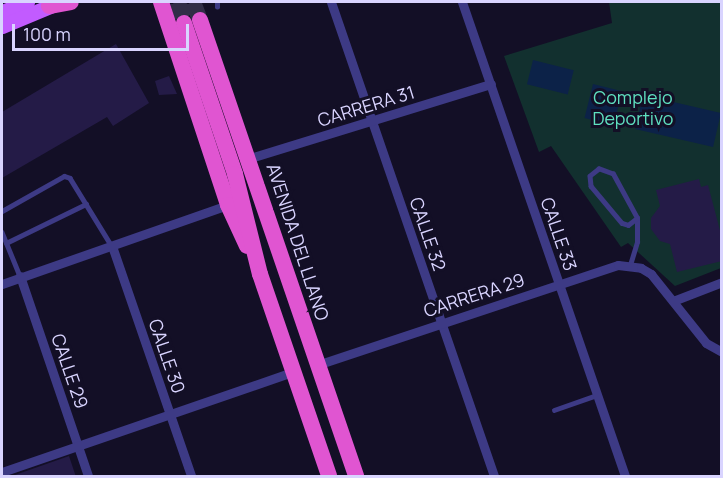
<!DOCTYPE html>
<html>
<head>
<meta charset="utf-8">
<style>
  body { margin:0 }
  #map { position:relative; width:723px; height:478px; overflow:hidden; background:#130f26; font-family:Manrope,sans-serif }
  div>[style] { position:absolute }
  .green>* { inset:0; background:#12302f }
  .water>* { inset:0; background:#0c2248; transform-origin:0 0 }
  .building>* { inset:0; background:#241b47 }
  .trunk-tunnel>* { height:16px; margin-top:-8px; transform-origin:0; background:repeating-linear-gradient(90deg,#312d47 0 16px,transparent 0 24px) }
  .service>* { height:4.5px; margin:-2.25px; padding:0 2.25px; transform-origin:2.25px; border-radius:2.25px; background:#3d3a85 }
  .minor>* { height:9px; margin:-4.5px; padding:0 4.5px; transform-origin:4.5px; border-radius:4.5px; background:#3d3a85 }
  .primary>* { height:15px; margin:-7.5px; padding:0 7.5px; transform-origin:7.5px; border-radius:7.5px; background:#c25bff }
  .trunk>* { height:16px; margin:-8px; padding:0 8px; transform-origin:8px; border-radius:8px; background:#e055d1 }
  span { translate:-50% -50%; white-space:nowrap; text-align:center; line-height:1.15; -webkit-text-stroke:6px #130f26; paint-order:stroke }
  .park-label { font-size:18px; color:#5fe0c0 }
  .street-label { font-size:18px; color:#d9d4ff }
  .frame { position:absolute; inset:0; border:3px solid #d9d4ff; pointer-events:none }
  .scale { position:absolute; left:12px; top:24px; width:177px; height:27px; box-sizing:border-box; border:3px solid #d9d4ff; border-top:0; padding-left:8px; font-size:18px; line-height:21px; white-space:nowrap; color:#d9d4ff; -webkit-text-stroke:4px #130f26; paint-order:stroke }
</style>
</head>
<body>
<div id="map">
  <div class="green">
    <div style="clip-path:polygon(609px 2px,721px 2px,721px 268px,675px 286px,628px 243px,621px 247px,551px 146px,539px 152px,504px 56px,612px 23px)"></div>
  </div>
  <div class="water">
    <div style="left:533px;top:60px;width:42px;height:25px;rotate:14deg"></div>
    <div style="left:593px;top:84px;width:30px;height:35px;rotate:14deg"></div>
    <div style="left:643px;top:95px;width:80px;height:35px;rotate:13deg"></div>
  </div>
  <div class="building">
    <div style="clip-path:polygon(116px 44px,149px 103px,113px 126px,107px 117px,2px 178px,2px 112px)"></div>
    <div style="clip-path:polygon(169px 76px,177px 94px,159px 95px,155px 81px)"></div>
    <div style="clip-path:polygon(699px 179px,701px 187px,708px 185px,722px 238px,722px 261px,677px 272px,670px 244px,660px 241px,651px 229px,651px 218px,660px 206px,656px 190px)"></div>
    <div style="clip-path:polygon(69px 456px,76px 477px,15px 477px,15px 475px)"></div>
  </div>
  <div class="trunk-tunnel">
    <div style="left:178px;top:2px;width:22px;rotate:74deg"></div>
    <div style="left:193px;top:2px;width:19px;rotate:69deg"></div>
  </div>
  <div class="service">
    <div style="left:217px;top:7px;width:5px;rotate:-90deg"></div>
    <div style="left:2px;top:211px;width:71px;rotate:-29.4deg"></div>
    <div style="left:64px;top:176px;width:6px;rotate:18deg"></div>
    <div style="left:70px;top:178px;width:79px;rotate:58.5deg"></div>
    <div style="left:2px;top:232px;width:48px;rotate:67.8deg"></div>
    <div style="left:6px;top:243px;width:89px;rotate:-26deg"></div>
    <div style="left:630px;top:265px;width:24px;rotate:-73deg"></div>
    <div style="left:637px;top:242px;width:24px;rotate:-90deg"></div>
    <div style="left:637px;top:218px;width:50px;rotate:-118.6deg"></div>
    <div style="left:613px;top:174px;width:15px;rotate:-160deg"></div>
    <div style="left:599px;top:169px;width:11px;rotate:142deg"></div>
    <div style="left:590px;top:176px;width:10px;rotate:84deg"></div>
    <div style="left:591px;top:186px;width:48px;rotate:50deg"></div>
    <div style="left:622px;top:223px;width:6px;rotate:18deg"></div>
    <div style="left:628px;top:225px;width:11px;rotate:-38deg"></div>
    <div style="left:554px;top:410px;width:46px;rotate:-19.2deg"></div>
  </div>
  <div class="minor">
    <div style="left:331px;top:2px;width:501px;rotate:71.02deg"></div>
    <div style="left:462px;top:2px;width:501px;rotate:71.02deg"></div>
    <div style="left:250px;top:158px;width:252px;rotate:-17.1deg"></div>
    <div style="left:112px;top:246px;width:243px;rotate:71deg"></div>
    <div style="left:20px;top:276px;width:211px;rotate:71.2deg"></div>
    <div style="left:2px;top:284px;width:239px;rotate:-19.3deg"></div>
    <div style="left:673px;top:301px;width:53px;rotate:-21.2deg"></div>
    <div style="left:317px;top:365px;width:317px;rotate:-18.4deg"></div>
    <div style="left:618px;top:265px;width:23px;rotate:7deg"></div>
    <div style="left:641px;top:268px;width:12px;rotate:31deg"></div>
    <div style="left:651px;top:274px;width:88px;rotate:51.4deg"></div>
    <div style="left:706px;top:343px;width:18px;rotate:29deg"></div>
    <div style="left:2px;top:472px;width:307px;rotate:-19deg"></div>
  </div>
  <div class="primary">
    <div style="left:2px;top:12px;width:27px;rotate:-22deg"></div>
    <div style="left:2px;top:26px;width:63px;rotate:-22.5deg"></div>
  </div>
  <div class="trunk">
    <div style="left:161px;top:2px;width:214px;rotate:71.7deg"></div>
    <div style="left:228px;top:205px;width:45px;rotate:65.1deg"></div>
    <div style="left:49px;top:6px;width:22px;rotate:-10deg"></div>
    <div style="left:200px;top:20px;width:482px;rotate:71.1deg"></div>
    <div style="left:184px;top:23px;width:159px;rotate:71.3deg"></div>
    <div style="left:235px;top:174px;width:103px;rotate:76deg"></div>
    <div style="left:260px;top:274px;width:213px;rotate:71.1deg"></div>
  </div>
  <div class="park-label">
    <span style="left:633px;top:108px">Complejo<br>Deportivo</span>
  </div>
  <div class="street-label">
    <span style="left:366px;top:106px;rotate:-17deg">CARRERA 31</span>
    <span style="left:428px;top:234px;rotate:71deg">CALLE 32</span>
    <span style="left:559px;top:234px;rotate:71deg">CALLE 33</span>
    <span style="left:298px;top:242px;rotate:72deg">AVENIDA DEL LLANO</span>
    <span style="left:474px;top:295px;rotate:-18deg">CARRERA 29</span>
    <span style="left:167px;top:356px;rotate:71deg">CALLE 30</span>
    <span style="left:70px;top:371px;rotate:71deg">CALLE 29</span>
  </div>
  <div class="frame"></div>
  <div class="scale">100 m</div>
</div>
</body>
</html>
